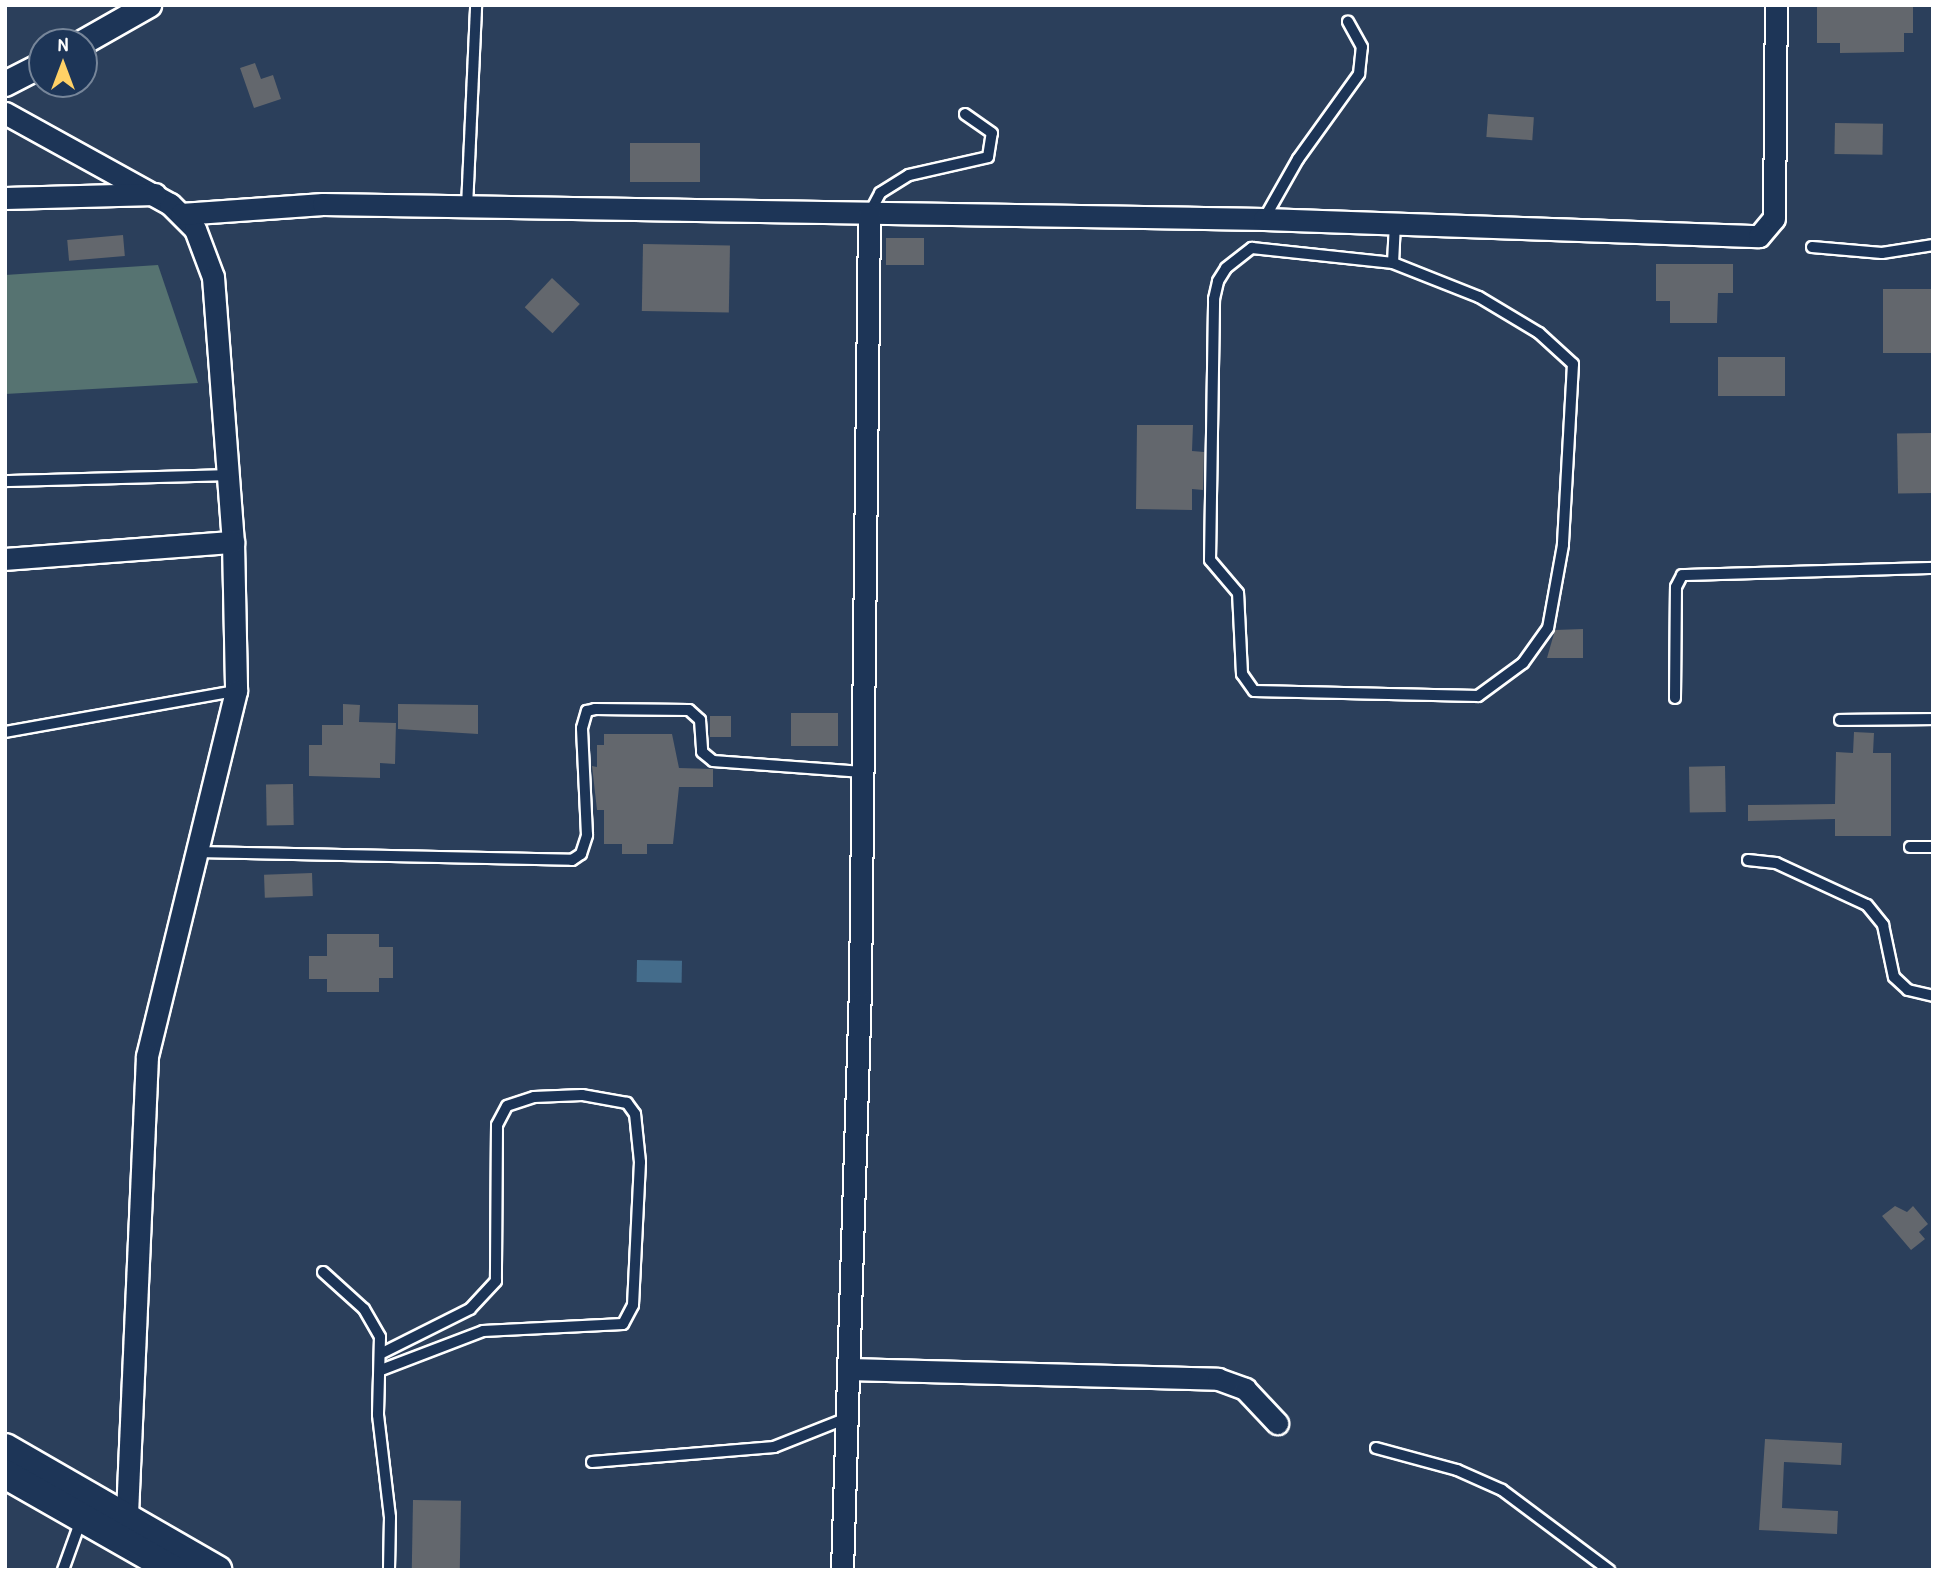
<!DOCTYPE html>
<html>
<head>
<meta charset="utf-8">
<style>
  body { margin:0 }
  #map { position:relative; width:1938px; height:1575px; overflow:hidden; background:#2b3f5b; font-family:"Patrick Hand",sans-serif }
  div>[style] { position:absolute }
  .green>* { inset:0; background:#567371 }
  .water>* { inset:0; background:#446c8b; transform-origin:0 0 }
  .building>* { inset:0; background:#63676d; transform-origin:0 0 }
  .roads { filter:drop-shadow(2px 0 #fff) drop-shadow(-2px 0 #fff) drop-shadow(0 2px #fff) drop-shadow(0 -2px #fff) }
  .service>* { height:10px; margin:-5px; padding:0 5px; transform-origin:5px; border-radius:5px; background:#1d3557 }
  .minor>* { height:21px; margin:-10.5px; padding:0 10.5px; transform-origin:10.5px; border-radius:10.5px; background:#1d3557 }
  .tertiary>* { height:24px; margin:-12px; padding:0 12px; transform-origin:12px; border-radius:12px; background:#1d3557 }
  .secondary>* { height:28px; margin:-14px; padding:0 14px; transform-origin:14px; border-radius:14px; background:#1d3557 }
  span { translate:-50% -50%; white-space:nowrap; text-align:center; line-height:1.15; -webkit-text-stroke:5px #1d3557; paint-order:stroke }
  .frame { position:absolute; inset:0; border:7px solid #fff; pointer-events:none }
  .north { position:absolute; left:28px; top:28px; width:70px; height:70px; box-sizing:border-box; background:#1d3557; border:2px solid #77869a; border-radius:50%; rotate:0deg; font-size:19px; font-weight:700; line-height:28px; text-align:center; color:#fff }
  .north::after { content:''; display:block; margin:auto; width:24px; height:32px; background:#ffd166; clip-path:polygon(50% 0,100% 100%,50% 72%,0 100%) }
</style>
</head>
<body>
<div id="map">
  <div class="green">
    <div style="clip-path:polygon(158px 265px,198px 383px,5px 394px,5px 275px)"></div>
  </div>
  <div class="water">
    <div style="left:637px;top:960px;width:45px;height:22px;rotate:1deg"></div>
  </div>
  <div class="building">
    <div style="clip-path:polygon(1817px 5px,1913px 5px,1913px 33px,1904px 33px,1904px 52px,1840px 53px,1840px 43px,1817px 43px)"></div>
    <div style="clip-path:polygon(255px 63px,261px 79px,273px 75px,281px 99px,254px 108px,240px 68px)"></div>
    <div style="left:1488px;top:114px;width:46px;height:23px;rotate:4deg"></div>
    <div style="left:1835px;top:123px;width:48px;height:31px;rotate:1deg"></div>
    <div style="left:630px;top:143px;width:70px;height:39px"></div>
    <div style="left:123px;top:235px;width:21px;height:56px;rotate:85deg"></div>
    <div style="left:886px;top:238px;width:38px;height:27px"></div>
    <div style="left:643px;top:244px;width:87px;height:67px;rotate:1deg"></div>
    <div style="clip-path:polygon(1656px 264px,1733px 264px,1733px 293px,1718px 293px,1717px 323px,1670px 323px,1670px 301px,1656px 301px)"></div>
    <div style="left:552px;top:278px;width:38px;height:40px;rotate:43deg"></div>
    <div style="left:1883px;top:289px;width:50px;height:64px"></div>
    <div style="left:1785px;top:357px;width:39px;height:67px;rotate:90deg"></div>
    <div style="clip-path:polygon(1137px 425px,1193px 425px,1192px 451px,1204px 452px,1203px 490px,1192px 489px,1192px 510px,1136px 509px)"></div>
    <div style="left:1932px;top:433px;width:60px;height:35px;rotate:89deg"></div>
    <div style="clip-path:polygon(1583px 629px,1583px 658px,1547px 658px,1555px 630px)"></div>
    <div style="clip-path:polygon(343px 704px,360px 705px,359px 722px,396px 723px,395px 764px,380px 763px,380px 778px,309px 776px,309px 745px,322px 745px,322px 725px,343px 725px)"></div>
    <div style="clip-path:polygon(398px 704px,478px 705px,478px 734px,398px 729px)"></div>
    <div style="left:791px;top:713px;width:47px;height:33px"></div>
    <div style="left:710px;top:716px;width:21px;height:21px"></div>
    <div style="clip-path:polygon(1854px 732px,1874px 733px,1873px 753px,1891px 753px,1891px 836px,1835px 836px,1835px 819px,1748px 821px,1748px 805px,1835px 804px,1836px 752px,1853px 753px)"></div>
    <div style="clip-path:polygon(604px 734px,672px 734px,679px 768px,713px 769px,713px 787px,679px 787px,673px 844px,647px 844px,647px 854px,622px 854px,622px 844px,604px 844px,604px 810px,597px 810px,592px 766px,597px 767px,597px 745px,604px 745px)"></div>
    <div style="left:1725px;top:766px;width:46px;height:36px;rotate:89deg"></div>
    <div style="left:293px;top:784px;width:41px;height:27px;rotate:89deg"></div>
    <div style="left:312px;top:873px;width:23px;height:48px;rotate:88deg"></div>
    <div style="clip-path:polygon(327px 934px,379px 934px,379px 947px,393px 947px,393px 978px,379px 978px,379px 992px,327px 992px,327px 979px,309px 979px,309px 956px,327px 956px)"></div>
    <div style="clip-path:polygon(1895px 1206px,1907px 1212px,1913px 1206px,1928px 1224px,1919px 1232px,1925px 1239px,1911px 1250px,1882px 1216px)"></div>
    <div style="clip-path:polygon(1765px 1439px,1842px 1443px,1841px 1465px,1784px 1462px,1782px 1508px,1838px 1511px,1837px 1534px,1759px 1530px)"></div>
    <div style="left:413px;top:1500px;width:48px;height:70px;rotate:1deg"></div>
  </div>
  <div class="roads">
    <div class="service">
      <div style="left:467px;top:207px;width:202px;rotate:-87.4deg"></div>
      <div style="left:869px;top:214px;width:24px;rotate:-62deg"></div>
      <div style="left:880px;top:193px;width:34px;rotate:-32deg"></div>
      <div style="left:909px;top:175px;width:81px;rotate:-12.8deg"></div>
      <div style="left:988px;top:157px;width:24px;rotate:-81deg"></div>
      <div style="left:992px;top:133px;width:33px;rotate:-145deg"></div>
      <div style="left:1264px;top:219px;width:69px;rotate:-60.5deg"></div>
      <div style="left:1298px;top:159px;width:105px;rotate:-54.3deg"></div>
      <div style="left:1359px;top:74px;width:27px;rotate:-84deg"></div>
      <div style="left:1362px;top:47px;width:29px;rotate:-119deg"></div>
      <div style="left:1812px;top:247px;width:70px;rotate:4.9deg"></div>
      <div style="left:1882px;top:253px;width:52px;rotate:-8.9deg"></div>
      <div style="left:1393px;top:263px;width:92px;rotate:21.6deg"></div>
      <div style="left:1479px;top:297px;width:70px;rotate:31deg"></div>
      <div style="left:1539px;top:333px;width:46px;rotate:42.4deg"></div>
      <div style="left:1573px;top:364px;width:181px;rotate:93.2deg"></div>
      <div style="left:1563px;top:545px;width:84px;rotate:100.2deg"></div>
      <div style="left:1548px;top:628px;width:43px;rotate:125.5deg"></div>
      <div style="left:1523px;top:663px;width:56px;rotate:143.7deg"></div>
      <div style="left:1478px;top:696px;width:224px;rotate:-178.7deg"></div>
      <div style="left:1254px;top:691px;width:21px;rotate:-125deg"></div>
      <div style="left:1242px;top:674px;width:81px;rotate:-92.8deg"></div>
      <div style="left:1238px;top:593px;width:43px;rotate:-130.3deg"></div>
      <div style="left:1210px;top:560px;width:261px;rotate:-89.1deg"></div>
      <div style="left:1214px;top:299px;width:18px;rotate:-77deg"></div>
      <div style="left:1218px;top:281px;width:15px;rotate:-58deg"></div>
      <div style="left:1226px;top:268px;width:33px;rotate:-38deg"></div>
      <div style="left:1252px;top:248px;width:142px;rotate:6.1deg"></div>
      <div style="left:1393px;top:263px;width:40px;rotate:-87.1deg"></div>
      <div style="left:5px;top:481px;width:222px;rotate:-1.5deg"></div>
      <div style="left:1675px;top:698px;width:111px;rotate:-89.5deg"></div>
      <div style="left:1676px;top:587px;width:13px;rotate:-63deg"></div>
      <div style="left:1682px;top:575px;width:251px;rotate:-1.6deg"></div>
      <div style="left:1840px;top:720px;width:93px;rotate:-0.6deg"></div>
      <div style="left:5px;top:732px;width:235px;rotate:-10.1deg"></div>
      <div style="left:1910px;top:847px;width:23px"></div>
      <div style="left:197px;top:852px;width:375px;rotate:1.2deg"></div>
      <div style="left:572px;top:860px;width:11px;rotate:-34deg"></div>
      <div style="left:581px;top:854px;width:20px;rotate:-72deg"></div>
      <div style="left:587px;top:835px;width:107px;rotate:-92.7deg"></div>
      <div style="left:582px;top:728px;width:18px;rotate:-74deg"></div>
      <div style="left:587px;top:711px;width:8px;rotate:-14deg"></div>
      <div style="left:595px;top:709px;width:94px;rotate:0.6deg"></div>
      <div style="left:689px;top:710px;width:15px;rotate:42deg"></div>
      <div style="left:700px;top:720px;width:32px;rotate:86deg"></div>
      <div style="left:702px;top:752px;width:14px;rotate:39deg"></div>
      <div style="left:713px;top:761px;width:150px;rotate:4.2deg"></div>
      <div style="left:1748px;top:860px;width:28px;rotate:6deg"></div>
      <div style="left:1776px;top:863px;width:100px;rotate:24.8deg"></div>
      <div style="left:1867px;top:905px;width:26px;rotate:51deg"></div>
      <div style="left:1883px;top:925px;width:53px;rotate:78.1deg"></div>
      <div style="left:1894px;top:977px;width:19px;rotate:43deg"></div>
      <div style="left:1908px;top:990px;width:26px;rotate:13deg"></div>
      <div style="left:323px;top:1272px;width:55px;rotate:42.1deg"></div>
      <div style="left:364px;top:1309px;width:32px;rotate:60deg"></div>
      <div style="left:380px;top:1337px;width:78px;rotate:91.5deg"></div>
      <div style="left:378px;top:1415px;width:103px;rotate:83.3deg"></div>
      <div style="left:390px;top:1517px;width:53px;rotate:91.1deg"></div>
      <div style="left:381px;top:1370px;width:109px;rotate:-20.9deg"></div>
      <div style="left:483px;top:1331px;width:140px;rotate:-2.9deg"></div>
      <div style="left:623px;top:1324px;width:21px;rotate:-62deg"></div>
      <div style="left:633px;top:1305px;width:143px;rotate:-87.2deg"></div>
      <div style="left:640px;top:1162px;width:48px;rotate:-95.9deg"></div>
      <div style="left:635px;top:1114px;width:14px;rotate:-126deg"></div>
      <div style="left:627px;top:1103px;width:46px;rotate:-169.9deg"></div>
      <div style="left:582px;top:1095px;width:48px;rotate:177.6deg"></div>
      <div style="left:534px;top:1097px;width:28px;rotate:162deg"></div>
      <div style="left:507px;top:1106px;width:21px;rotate:118deg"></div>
      <div style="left:497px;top:1125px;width:156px;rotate:90.4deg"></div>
      <div style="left:496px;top:1281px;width:38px;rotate:133deg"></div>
      <div style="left:470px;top:1309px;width:98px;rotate:153.4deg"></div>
      <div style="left:1376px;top:1448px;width:84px;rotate:15.2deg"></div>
      <div style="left:1457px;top:1470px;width:49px;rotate:24deg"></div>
      <div style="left:1502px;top:1490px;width:134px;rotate:36.8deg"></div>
      <div style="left:592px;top:1462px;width:183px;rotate:-4.7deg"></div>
      <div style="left:774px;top:1447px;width:79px;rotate:-21.7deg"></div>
      <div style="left:63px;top:1570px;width:53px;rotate:-70.2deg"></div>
    </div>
    <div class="minor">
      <div style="left:5px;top:113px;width:188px;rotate:28.9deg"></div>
      <div style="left:170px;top:204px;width:35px;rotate:45deg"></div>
      <div style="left:195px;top:229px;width:51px;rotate:69.4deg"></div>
      <div style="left:213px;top:277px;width:266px;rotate:85.7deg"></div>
      <div style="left:233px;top:542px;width:149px;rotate:88.8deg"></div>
      <div style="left:236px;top:691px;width:376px;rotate:103.7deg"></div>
      <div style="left:147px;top:1056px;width:475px;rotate:92.5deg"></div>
      <div style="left:5px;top:198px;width:150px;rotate:-1.5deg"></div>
      <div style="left:181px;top:214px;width:142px;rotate:-4deg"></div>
      <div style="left:323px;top:204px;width:941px;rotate:0.91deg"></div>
      <div style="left:1264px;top:219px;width:495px;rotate:2deg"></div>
      <div style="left:1759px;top:236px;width:23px;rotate:-50deg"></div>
      <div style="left:1774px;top:218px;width:213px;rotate:-89.5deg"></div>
      <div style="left:5px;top:559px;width:229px;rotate:-4.3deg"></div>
      <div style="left:848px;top:1369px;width:370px;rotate:1.5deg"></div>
      <div style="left:1218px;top:1379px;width:29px;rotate:20deg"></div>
      <div style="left:1245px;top:1389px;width:47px;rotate:46.7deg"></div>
      <div style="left:842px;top:1570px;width:584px;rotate:-88.23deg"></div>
      <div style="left:860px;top:986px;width:772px;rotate:-89.33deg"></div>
    </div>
    <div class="tertiary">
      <div style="left:84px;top:42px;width:75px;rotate:-29.6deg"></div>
      <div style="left:5px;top:84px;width:42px;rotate:-27.2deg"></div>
    </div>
    <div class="secondary">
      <div style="left:5px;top:1448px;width:245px;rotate:29.9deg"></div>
      <div style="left:5px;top:1474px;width:193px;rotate:29.7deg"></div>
    </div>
  </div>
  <div class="frame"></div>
  <div class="north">N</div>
</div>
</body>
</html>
